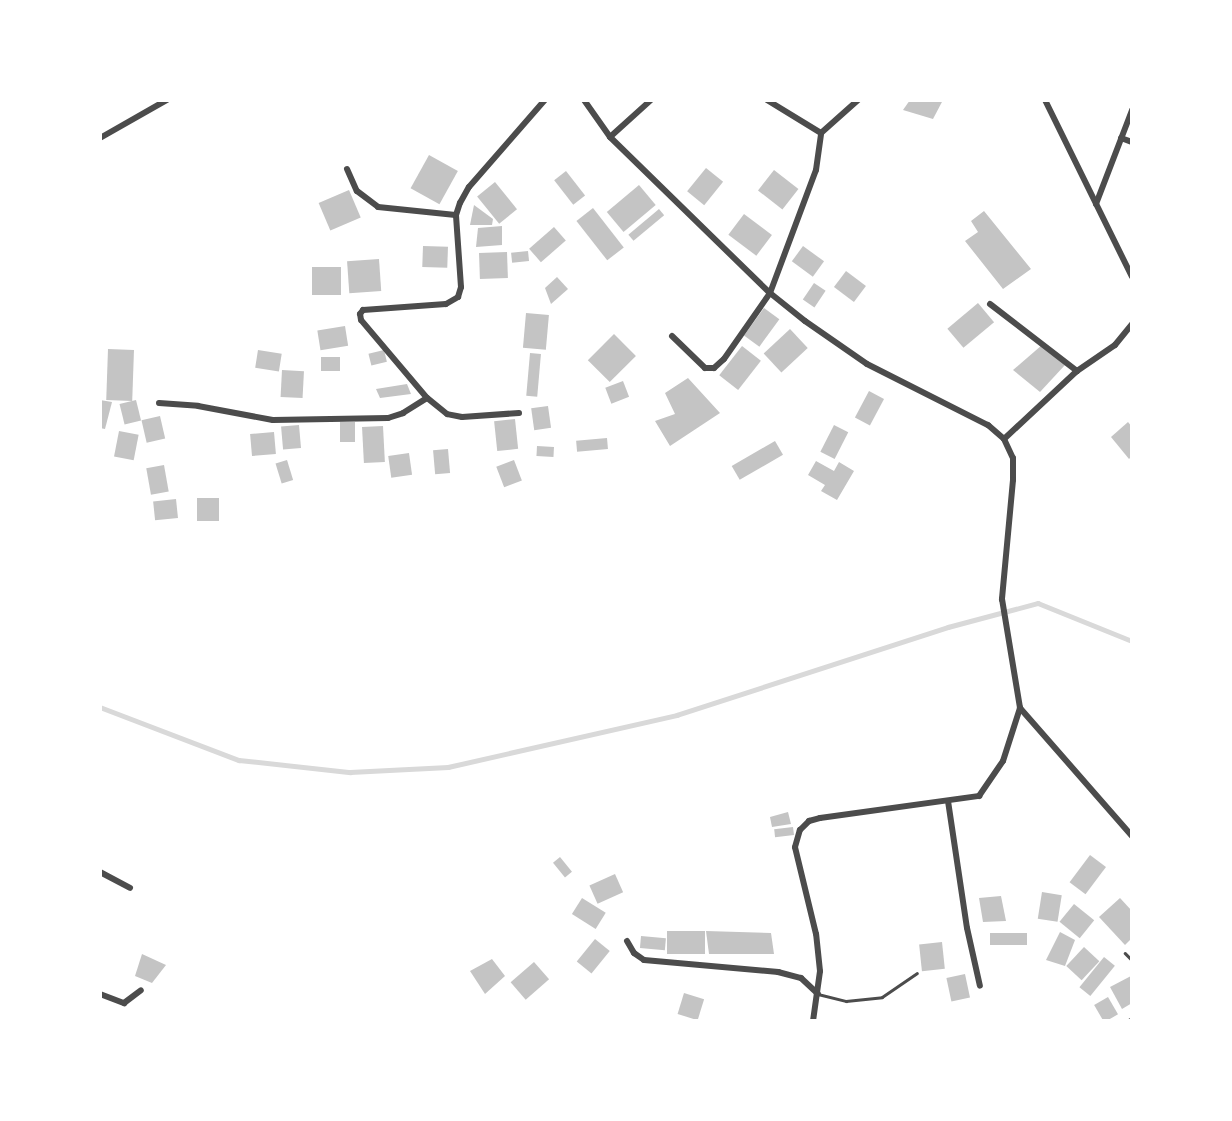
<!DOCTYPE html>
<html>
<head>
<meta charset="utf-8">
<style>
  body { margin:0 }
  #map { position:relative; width:1232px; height:1121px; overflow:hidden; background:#fff; font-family:"PT Sans Narrow",sans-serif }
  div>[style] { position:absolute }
  .stream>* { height:4.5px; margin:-2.25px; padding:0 2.25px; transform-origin:2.25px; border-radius:2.25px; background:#d9d9d9 }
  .building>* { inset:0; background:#c4c4c4; transform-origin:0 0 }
  .service>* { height:2.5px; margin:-1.25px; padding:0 1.25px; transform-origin:1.25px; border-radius:1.25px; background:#4c4c4c }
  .minor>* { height:6px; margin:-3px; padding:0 3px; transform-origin:3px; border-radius:3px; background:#4c4c4c }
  span { translate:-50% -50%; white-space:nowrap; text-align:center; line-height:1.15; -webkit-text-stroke:7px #fff; paint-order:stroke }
  .frame { position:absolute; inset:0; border:102px solid #fff; pointer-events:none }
</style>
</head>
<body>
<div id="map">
  <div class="stream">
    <div style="left:100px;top:707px;width:149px;rotate:20.9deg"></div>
    <div style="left:239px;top:760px;width:112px;rotate:6.2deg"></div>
    <div style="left:350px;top:772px;width:98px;rotate:-2.9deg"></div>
    <div style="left:448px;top:767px;width:235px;rotate:-12.8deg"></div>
    <div style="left:677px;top:715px;width:285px;rotate:-18deg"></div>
    <div style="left:948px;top:627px;width:93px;rotate:-14.9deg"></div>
    <div style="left:1038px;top:603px;width:101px;rotate:22deg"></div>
  </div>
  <div class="building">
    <div style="clip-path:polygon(910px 100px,943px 100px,933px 119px,903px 110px)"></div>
    <div style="left:429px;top:155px;width:33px;height:38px;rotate:29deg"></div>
    <div style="left:706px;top:168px;width:22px;height:30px;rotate:39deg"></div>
    <div style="left:774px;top:170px;width:31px;height:26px;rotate:38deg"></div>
    <div style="left:566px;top:171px;width:31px;height:15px;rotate:52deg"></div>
    <div style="left:495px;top:182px;width:35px;height:23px;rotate:51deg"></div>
    <div style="left:639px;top:185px;width:26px;height:42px;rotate:50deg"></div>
    <div style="left:349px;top:190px;width:30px;height:33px;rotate:67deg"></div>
    <div style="clip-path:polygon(474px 205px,493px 219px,492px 225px,470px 225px)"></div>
    <div style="left:593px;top:208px;width:50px;height:21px;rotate:52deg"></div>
    <div style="left:659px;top:209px;width:8px;height:40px;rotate:50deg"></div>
    <div style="clip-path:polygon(984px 211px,1031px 269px,1003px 289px,965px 241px,978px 232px,971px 221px)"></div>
    <div style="left:744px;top:214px;width:35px;height:26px;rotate:37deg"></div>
    <div style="clip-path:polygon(502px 226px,502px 245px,476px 247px,478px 228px)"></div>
    <div style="left:554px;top:227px;width:18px;height:33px;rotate:49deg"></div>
    <div style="left:423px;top:246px;width:25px;height:21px;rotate:2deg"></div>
    <div style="left:803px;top:246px;width:26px;height:19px;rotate:36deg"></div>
    <div style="left:528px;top:251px;width:10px;height:17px;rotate:84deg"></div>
    <div style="left:507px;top:252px;width:26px;height:28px;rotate:88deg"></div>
    <div style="left:379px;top:259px;width:32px;height:32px;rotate:86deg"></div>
    <div style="left:312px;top:267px;width:29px;height:28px"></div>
    <div style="left:846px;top:271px;width:25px;height:20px;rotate:37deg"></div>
    <div style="clip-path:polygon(557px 277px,568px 289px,551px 304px,545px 288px)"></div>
    <div style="left:814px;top:283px;width:14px;height:20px;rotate:34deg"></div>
    <div style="left:978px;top:303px;width:25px;height:40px;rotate:50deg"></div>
    <div style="left:764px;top:308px;width:19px;height:34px;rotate:36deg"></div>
    <div style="left:526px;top:313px;width:23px;height:35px;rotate:5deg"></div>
    <div style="left:345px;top:326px;width:20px;height:28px;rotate:81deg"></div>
    <div style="left:790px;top:329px;width:26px;height:36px;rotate:47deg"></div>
    <div style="left:614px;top:334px;width:31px;height:37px;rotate:45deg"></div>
    <div style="clip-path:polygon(1042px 345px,1065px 365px,1040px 392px,1013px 370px)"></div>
    <div style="left:742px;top:346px;width:24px;height:37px;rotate:38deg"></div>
    <div style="left:108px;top:349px;width:26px;height:51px;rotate:2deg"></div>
    <div style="left:258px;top:350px;width:24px;height:18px;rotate:9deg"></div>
    <div style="left:384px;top:350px;width:12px;height:16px;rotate:76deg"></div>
    <div style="left:530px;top:353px;width:11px;height:43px;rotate:5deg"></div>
    <div style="left:340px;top:357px;width:14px;height:19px;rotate:90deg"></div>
    <div style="left:282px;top:370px;width:22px;height:27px;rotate:3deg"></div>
    <div style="clip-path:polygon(688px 378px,720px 413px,670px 446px,655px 421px,675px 414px,665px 393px)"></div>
    <div style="left:623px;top:381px;width:17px;height:19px;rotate:69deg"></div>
    <div style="clip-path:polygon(407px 384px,411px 394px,380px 398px,376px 389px)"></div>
    <div style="left:869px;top:391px;width:17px;height:30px;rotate:28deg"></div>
    <div style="clip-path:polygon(100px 400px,112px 402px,105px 429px,100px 428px)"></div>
    <div style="left:136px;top:400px;width:21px;height:17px;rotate:76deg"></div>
    <div style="left:548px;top:406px;width:22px;height:17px;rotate:82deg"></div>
    <div style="left:160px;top:416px;width:23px;height:19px;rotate:77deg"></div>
    <div style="left:515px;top:419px;width:30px;height:21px;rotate:84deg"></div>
    <div style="left:340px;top:422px;width:15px;height:20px"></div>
    <div style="clip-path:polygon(1128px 422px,1132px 427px,1132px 456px,1129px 459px,1111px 437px)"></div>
    <div style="left:299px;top:425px;width:23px;height:18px;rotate:85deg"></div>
    <div style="left:834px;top:425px;width:16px;height:30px;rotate:27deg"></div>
    <div style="left:383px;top:426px;width:36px;height:21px;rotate:87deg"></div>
    <div style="left:119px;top:431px;width:20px;height:26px;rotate:11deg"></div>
    <div style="left:274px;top:432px;width:22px;height:24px;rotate:85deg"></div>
    <div style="left:607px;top:438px;width:11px;height:31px;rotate:85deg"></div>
    <div style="left:775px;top:441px;width:16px;height:50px;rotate:60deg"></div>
    <div style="left:537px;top:446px;width:17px;height:10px;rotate:3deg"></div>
    <div style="left:448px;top:449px;width:24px;height:15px;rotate:85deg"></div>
    <div style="left:409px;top:453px;width:22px;height:21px;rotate:82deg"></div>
    <div style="left:287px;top:460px;width:21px;height:12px;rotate:73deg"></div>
    <div style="left:514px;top:460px;width:22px;height:19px;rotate:69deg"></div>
    <div style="clip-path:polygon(816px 461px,834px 471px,839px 462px,854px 471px,837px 500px,821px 491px,825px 485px,808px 475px)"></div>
    <div style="left:164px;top:465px;width:27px;height:18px;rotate:80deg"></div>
    <div style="left:219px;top:498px;width:23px;height:22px;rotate:90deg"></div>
    <div style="left:176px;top:499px;width:19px;height:23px;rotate:84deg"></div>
    <div style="clip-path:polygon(788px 812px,791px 824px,772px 827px,770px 817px)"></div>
    <div style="left:793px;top:827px;width:8px;height:19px;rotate:83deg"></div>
    <div style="left:1090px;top:855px;width:20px;height:34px;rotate:37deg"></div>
    <div style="left:560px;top:857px;width:19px;height:9px;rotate:51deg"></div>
    <div style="left:615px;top:874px;width:20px;height:28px;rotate:66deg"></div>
    <div style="left:1042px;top:892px;width:20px;height:27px;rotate:9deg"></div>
    <div style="clip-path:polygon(1001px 896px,1006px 921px,983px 922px,979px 898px)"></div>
    <div style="left:582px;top:898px;width:28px;height:19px;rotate:32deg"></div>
    <div style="clip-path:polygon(1120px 898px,1132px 911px,1132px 938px,1125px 945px,1099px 917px)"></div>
    <div style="left:1074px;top:904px;width:26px;height:23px;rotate:39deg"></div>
    <div style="left:705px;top:931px;width:23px;height:38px;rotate:90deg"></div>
    <div style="clip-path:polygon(706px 931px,771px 933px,774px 954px,709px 954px)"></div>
    <div style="clip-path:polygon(1060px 932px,1075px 940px,1065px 966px,1046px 960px)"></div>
    <div style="left:1027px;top:933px;width:12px;height:37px;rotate:90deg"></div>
    <div style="left:641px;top:936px;width:25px;height:12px;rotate:5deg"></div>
    <div style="left:595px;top:939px;width:19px;height:29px;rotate:39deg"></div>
    <div style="left:942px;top:942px;width:27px;height:23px;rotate:84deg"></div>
    <div style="left:1084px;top:947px;width:21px;height:26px;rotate:43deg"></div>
    <div style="clip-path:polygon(142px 954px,166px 965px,152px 983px,135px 976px)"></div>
    <div style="left:1104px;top:957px;width:14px;height:39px;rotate:39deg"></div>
    <div style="clip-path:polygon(492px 959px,505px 976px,485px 994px,470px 971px)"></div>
    <div style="left:534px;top:962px;width:23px;height:31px;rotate:49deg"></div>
    <div style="left:965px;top:974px;width:24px;height:19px;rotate:78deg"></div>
    <div style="clip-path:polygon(1131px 976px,1132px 1003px,1122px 1009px,1110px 987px)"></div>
    <div style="left:684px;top:993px;width:21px;height:22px;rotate:17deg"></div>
    <div style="left:1108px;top:997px;width:20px;height:16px;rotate:60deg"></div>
  </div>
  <div class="service">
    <div style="left:1125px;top:953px;width:10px;rotate:45deg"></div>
    <div style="left:818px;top:994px;width:29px;rotate:14deg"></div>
    <div style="left:846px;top:1001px;width:36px;rotate:-6deg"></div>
    <div style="left:882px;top:997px;width:42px;rotate:-34.4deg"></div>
  </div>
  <div class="minor">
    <div style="left:584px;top:100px;width:45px;rotate:54.9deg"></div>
    <div style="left:610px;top:137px;width:223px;rotate:44.3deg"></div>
    <div style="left:770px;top:293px;width:45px;rotate:38.7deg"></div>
    <div style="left:805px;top:321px;width:75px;rotate:34.7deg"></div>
    <div style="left:867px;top:364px;width:136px;rotate:26.8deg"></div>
    <div style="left:988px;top:425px;width:21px;rotate:41deg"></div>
    <div style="left:1004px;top:439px;width:21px;rotate:65deg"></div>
    <div style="left:1013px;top:458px;width:22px;rotate:90deg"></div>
    <div style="left:1013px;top:480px;width:120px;rotate:95.3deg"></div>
    <div style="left:1002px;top:599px;width:110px;rotate:80.6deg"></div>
    <div style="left:1020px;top:708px;width:170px;rotate:48.8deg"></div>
    <div style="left:767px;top:100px;width:63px;rotate:31.4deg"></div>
    <div style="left:1045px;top:100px;width:197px;rotate:63.8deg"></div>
    <div style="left:610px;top:137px;width:55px;rotate:-42.1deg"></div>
    <div style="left:100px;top:138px;width:77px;rotate:-29.6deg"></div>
    <div style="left:1121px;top:138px;width:12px;rotate:20deg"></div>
    <div style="left:347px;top:169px;width:24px;rotate:66deg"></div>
    <div style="left:357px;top:191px;width:26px;rotate:37deg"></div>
    <div style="left:378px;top:207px;width:78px;rotate:5.9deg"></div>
    <div style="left:1096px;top:204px;width:101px;rotate:-69deg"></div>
    <div style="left:990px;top:304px;width:110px;rotate:37.6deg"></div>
    <div style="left:672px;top:336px;width:46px;rotate:44.1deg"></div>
    <div style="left:705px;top:368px;width:9px"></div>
    <div style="left:714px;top:368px;width:13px;rotate:-42deg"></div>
    <div style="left:724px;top:359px;width:80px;rotate:-55.1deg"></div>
    <div style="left:770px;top:293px;width:131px;rotate:-69.5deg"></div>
    <div style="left:816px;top:170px;width:37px;rotate:-82deg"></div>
    <div style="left:821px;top:133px;width:50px;rotate:-41.7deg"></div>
    <div style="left:159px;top:403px;width:39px;rotate:4deg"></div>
    <div style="left:198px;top:406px;width:76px;rotate:10.6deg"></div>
    <div style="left:273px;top:420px;width:115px;rotate:-1deg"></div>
    <div style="left:388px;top:418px;width:16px;rotate:-18deg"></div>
    <div style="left:403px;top:413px;width:28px;rotate:-32deg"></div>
    <div style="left:519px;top:413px;width:57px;rotate:176deg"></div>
    <div style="left:462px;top:417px;width:15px;rotate:-169deg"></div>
    <div style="left:447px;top:414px;width:26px;rotate:-141deg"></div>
    <div style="left:427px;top:398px;width:102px;rotate:-130.2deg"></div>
    <div style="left:361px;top:320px;width:6px;rotate:-99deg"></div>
    <div style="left:360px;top:314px;width:5px;rotate:-53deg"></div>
    <div style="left:363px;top:310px;width:83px;rotate:-4.1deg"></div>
    <div style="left:446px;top:304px;width:14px;rotate:-30deg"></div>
    <div style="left:458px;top:297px;width:10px;rotate:-73deg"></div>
    <div style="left:461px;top:287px;width:72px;rotate:-94deg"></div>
    <div style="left:456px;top:215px;width:13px;rotate:-72deg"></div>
    <div style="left:460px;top:203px;width:18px;rotate:-61deg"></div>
    <div style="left:469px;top:187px;width:116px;rotate:-48.9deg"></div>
    <div style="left:1004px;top:439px;width:100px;rotate:-43deg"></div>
    <div style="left:1077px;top:371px;width:46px;rotate:-34.4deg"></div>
    <div style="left:1115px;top:345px;width:27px;rotate:-51deg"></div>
    <div style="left:948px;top:801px;width:128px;rotate:81.5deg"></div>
    <div style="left:967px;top:928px;width:59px;rotate:77.4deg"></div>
    <div style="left:100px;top:872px;width:34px;rotate:28deg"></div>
    <div style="left:627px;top:941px;width:14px;rotate:60deg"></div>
    <div style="left:634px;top:953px;width:12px;rotate:35deg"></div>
    <div style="left:644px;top:960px;width:135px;rotate:5.1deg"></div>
    <div style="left:778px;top:972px;width:24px;rotate:15deg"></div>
    <div style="left:801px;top:978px;width:23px;rotate:43deg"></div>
    <div style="left:100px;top:994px;width:26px;rotate:21deg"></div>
    <div style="left:124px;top:1003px;width:21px;rotate:-37deg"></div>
    <div style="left:813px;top:1021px;width:50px;rotate:-82deg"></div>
    <div style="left:820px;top:971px;width:37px;rotate:-96deg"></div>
    <div style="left:816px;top:934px;width:89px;rotate:-103.6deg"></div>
    <div style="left:795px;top:847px;width:18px;rotate:-74deg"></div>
    <div style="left:800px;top:830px;width:13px;rotate:-45deg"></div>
    <div style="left:809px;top:821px;width:11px;rotate:-15deg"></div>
    <div style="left:820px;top:818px;width:161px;rotate:-7.9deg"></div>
    <div style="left:979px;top:796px;width:42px;rotate:-55.6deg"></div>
    <div style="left:1003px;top:761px;width:56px;rotate:-72.2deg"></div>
    <div style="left:1131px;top:1021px;width:1px"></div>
  </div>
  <div class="frame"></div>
</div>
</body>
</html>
